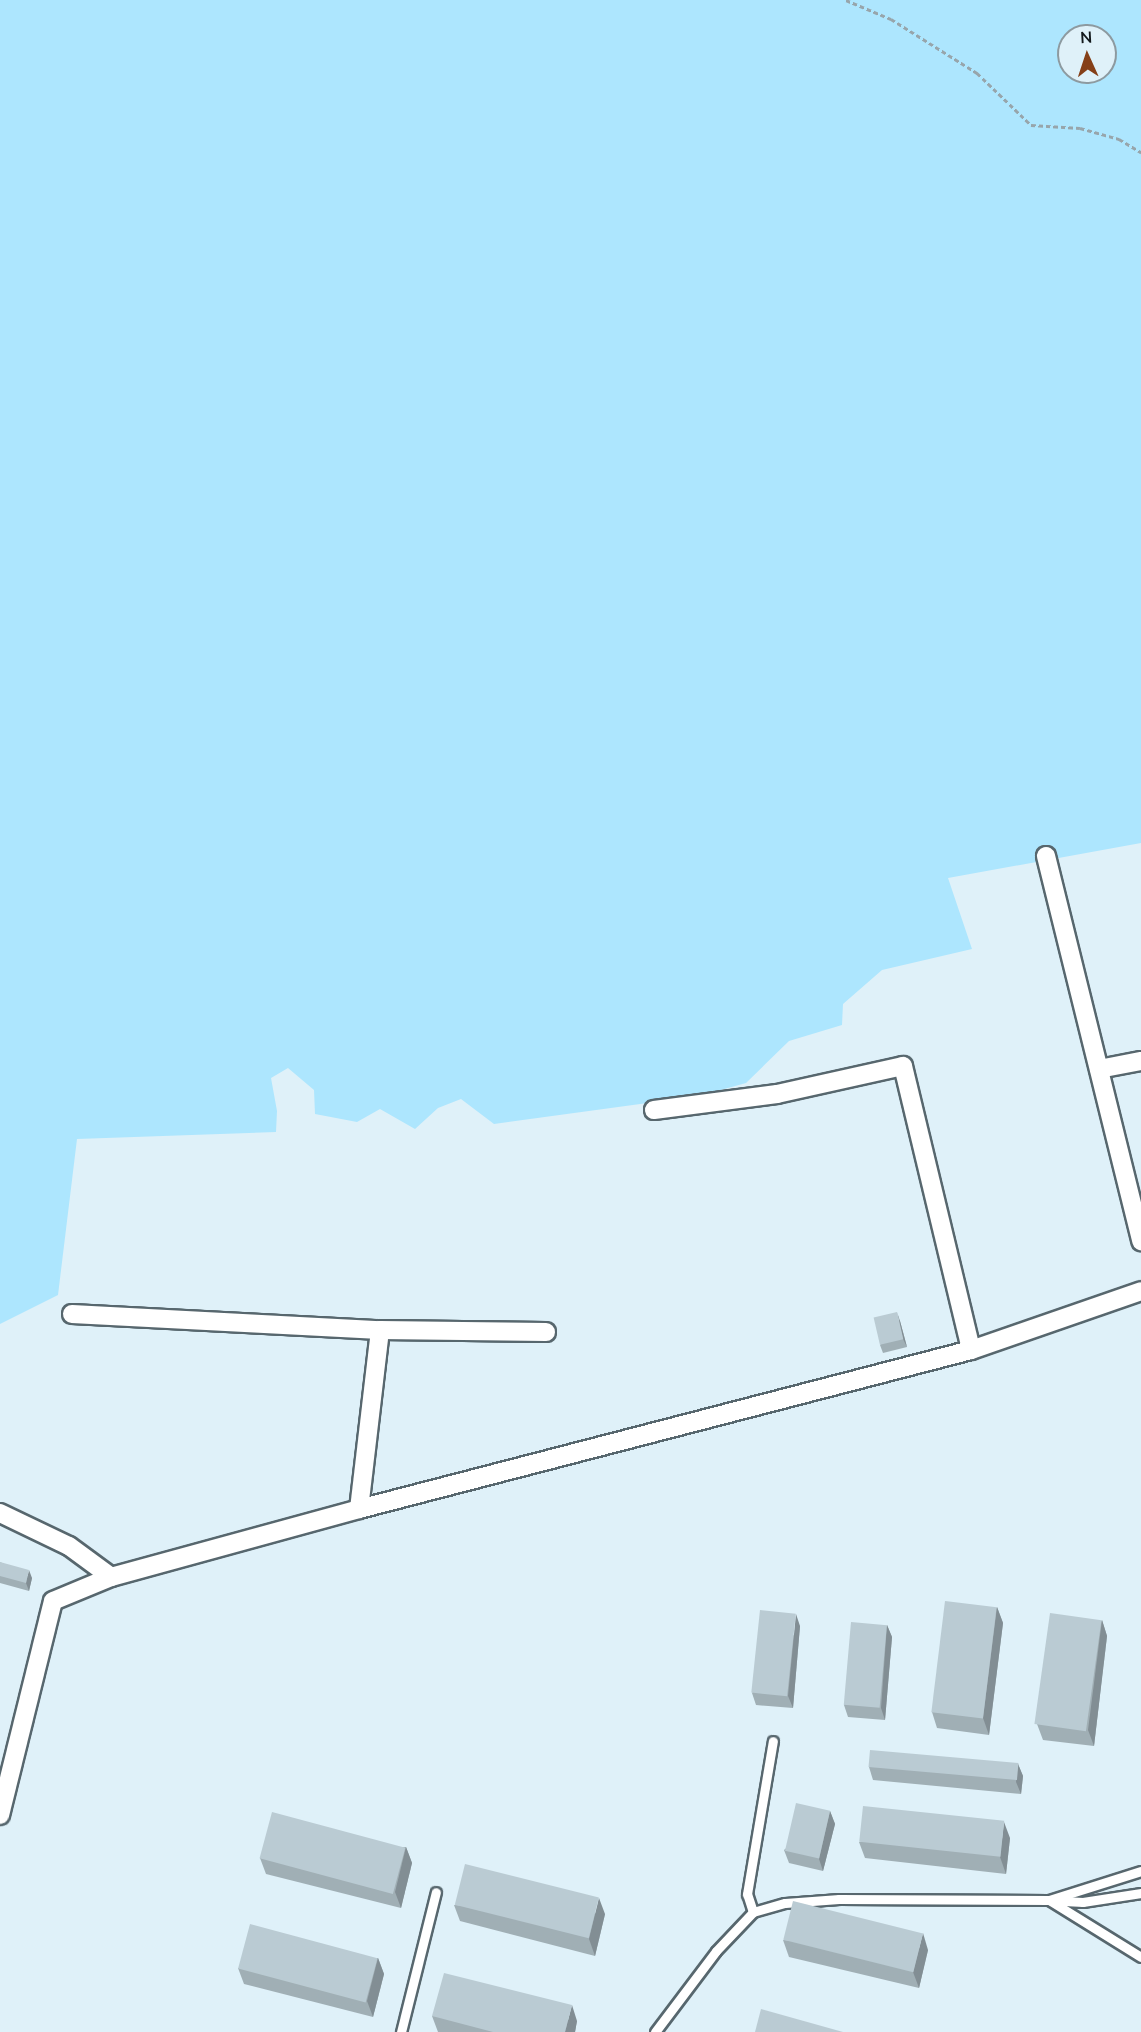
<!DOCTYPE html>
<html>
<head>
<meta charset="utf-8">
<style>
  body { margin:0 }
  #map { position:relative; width:1141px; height:2032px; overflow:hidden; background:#dff1f9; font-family:"Nunito Sans",sans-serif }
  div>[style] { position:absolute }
  .green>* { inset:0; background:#ade6fe }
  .path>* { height:3px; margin-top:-1.5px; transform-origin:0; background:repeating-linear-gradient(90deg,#97a5ab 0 4.5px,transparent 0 7.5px) }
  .roads { filter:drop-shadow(2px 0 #57676e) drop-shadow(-2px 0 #57676e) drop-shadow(0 2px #57676e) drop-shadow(0 -2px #57676e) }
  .lane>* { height:9px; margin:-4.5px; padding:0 4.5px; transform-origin:4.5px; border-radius:4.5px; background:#fff }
  .street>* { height:18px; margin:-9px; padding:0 9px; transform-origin:9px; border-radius:9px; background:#fff }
  .wall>* { inset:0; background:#a0afb5 }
  .shaded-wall>* { inset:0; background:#828e94 }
  .building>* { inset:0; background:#bacbd3; transform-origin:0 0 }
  span { translate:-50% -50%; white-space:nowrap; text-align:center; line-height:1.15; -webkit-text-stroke:4.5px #dff1f9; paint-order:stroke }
  .north { position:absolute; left:1057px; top:24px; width:60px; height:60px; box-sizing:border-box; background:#dff1f9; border:2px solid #8d9aa0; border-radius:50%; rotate:357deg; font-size:16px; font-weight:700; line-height:24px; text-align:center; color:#12181b }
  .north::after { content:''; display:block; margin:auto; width:21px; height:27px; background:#854019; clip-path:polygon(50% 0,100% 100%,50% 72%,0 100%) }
</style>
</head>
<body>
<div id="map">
  <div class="green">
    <div style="clip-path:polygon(evenodd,0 0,1141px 0,1141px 843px,948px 878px,972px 949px,882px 970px,843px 1004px,842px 1025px,789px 1041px,746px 1083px,699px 1096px,494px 1124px,461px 1099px,438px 1108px,415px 1129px,380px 1109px,357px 1122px,315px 1114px,314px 1090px,288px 1068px,271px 1078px,277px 1111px,276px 1132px,77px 1139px,58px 1295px,0 1324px,0 0,1069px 36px,1105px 36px,1105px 72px,1069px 72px,1069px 36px)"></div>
  </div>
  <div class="path">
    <div style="left:846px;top:0;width:49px;rotate:22.9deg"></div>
    <div style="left:891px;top:19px;width:102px;rotate:32.1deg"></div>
    <div style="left:977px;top:73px;width:75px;rotate:43.9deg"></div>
    <div style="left:1031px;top:125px;width:49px;rotate:3.5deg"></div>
    <div style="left:1080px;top:128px;width:41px;rotate:15.8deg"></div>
    <div style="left:1119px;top:139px;width:26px;rotate:31deg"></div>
  </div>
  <div class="roads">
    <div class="lane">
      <div style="left:1141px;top:1893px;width:59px;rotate:171.2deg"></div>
      <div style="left:1083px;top:1902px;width:34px;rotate:-177deg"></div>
      <div style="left:1049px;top:1900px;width:108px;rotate:31.8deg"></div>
      <div style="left:753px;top:1912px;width:33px;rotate:-16deg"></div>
      <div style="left:785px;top:1903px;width:54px;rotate:-4.2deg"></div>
      <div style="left:839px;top:1899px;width:210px;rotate:0.3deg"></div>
      <div style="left:1049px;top:1900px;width:96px;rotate:-17.5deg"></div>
      <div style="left:401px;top:2032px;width:144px;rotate:-76deg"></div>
      <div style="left:655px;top:2032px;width:101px;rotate:-53deg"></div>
      <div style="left:716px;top:1951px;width:54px;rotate:-46.5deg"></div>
      <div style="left:753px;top:1912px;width:19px;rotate:-108deg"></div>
      <div style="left:747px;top:1894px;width:155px;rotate:-80.4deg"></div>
    </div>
    <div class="street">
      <div style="left:1046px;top:856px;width:397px;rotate:76.1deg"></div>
      <div style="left:1099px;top:1069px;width:43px;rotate:-10.8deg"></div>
      <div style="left:654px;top:1110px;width:124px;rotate:-7.4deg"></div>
      <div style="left:777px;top:1094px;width:129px;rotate:-12.5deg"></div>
      <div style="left:903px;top:1066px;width:292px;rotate:76.5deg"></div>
      <div style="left:72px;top:1314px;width:308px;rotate:3deg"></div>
      <div style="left:380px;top:1330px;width:166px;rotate:0.7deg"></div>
      <div style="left:359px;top:1509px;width:180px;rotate:-83.3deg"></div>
      <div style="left:0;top:1513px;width:76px;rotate:25.6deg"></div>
      <div style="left:69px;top:1546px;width:52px;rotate:36.4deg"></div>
      <div style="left:0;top:1815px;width:220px;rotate:-76.1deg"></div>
      <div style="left:53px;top:1601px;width:63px;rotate:-22.5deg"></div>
      <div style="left:111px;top:1577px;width:257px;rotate:-15.3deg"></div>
      <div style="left:359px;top:1509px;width:632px;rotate:-14.56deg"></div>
      <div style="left:971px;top:1350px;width:180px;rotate:-19.1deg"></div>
    </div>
  </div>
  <div class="wall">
    <div style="clip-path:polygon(900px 1321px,907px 1347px,883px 1353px,880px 1345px)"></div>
    <div style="clip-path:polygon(0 1562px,32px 1578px,29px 1591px,0 1583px)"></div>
    <div style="clip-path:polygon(997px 1607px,1003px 1623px,989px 1735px,937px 1728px,932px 1712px)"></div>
    <div style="clip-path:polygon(1102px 1620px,1107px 1636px,1094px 1746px,1043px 1740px,1037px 1724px)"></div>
    <div style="clip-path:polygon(887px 1625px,892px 1637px,885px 1720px,848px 1717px,844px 1705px)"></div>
    <div style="clip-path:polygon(800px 1626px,793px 1708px,756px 1705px,752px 1693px)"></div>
    <div style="clip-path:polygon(1018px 1764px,1023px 1776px,1021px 1794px,873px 1780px,869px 1767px)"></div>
    <div style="clip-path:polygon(830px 1811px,835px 1824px,823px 1871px,789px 1863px,784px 1850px)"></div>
    <div style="clip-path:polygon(1010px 1838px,1006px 1874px,865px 1858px,859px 1842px)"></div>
    <div style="clip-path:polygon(406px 1847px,412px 1863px,401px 1908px,266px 1874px,260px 1858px)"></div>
    <div style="clip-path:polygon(454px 1905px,605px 1914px,595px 1956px,460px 1921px)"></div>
    <div style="clip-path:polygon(783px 1940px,928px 1950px,919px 1988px,789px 1957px)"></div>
    <div style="clip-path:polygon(378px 1958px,384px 1974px,373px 2017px,244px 1984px,238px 1968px)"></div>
    <div style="clip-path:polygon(432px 2016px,577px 2021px,575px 2032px,438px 2032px)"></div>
  </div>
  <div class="shaded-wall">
    <div style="clip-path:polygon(897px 1312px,900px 1321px,907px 1347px,903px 1339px)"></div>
    <div style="clip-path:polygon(29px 1570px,32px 1578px,29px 1591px,26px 1583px)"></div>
    <div style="clip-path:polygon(997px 1607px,1003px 1623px,989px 1735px,983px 1718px)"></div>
    <div style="clip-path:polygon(796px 1614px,800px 1626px,793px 1708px,788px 1696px)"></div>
    <div style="clip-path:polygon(1102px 1620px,1107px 1636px,1094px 1746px,1088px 1730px)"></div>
    <div style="clip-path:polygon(887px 1625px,892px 1637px,885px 1720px,881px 1708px)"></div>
    <div style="clip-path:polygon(1018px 1764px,1023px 1776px,1021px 1794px,1016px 1782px)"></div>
    <div style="clip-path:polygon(830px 1811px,835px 1824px,823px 1871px,819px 1859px)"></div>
    <div style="clip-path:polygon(1004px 1822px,1010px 1838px,1006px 1874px,1000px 1857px)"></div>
    <div style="clip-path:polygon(406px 1847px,412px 1863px,401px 1908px,395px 1892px)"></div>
    <div style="clip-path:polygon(599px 1898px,605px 1914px,595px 1956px,589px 1939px)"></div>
    <div style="clip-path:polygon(923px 1933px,928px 1950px,919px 1988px,913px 1972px)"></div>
    <div style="clip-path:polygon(378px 1958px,384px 1974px,373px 2017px,367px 2001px)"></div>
    <div style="clip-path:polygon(572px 2005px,577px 2021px,575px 2032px,565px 2032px)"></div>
  </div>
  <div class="building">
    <div style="left:897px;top:1312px;width:28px;height:24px;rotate:77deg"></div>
    <div style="clip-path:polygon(0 1562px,29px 1570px,26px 1583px,0 1576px)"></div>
    <div style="left:945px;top:1601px;width:52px;height:112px;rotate:7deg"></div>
    <div style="left:760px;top:1610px;width:36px;height:83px;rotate:6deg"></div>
    <div style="left:1050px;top:1613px;width:52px;height:112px;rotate:8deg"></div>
    <div style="left:851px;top:1622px;width:36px;height:83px;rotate:5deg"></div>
    <div style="left:870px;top:1750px;width:149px;height:17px;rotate:5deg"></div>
    <div style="left:796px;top:1803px;width:35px;height:49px;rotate:13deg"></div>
    <div style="left:863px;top:1806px;width:142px;height:36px;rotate:6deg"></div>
    <div style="left:272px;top:1812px;width:138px;height:48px;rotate:15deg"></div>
    <div style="left:465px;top:1864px;width:138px;height:42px;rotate:14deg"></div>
    <div style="left:793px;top:1901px;width:134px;height:40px;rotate:14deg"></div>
    <div style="left:250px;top:1924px;width:132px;height:46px;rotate:15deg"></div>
    <div style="clip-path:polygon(444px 1973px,572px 2005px,565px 2032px,493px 2032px,432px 2016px)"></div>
    <div style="clip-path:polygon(761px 2009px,843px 2032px,755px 2032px)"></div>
  </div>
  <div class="north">N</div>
</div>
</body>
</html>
